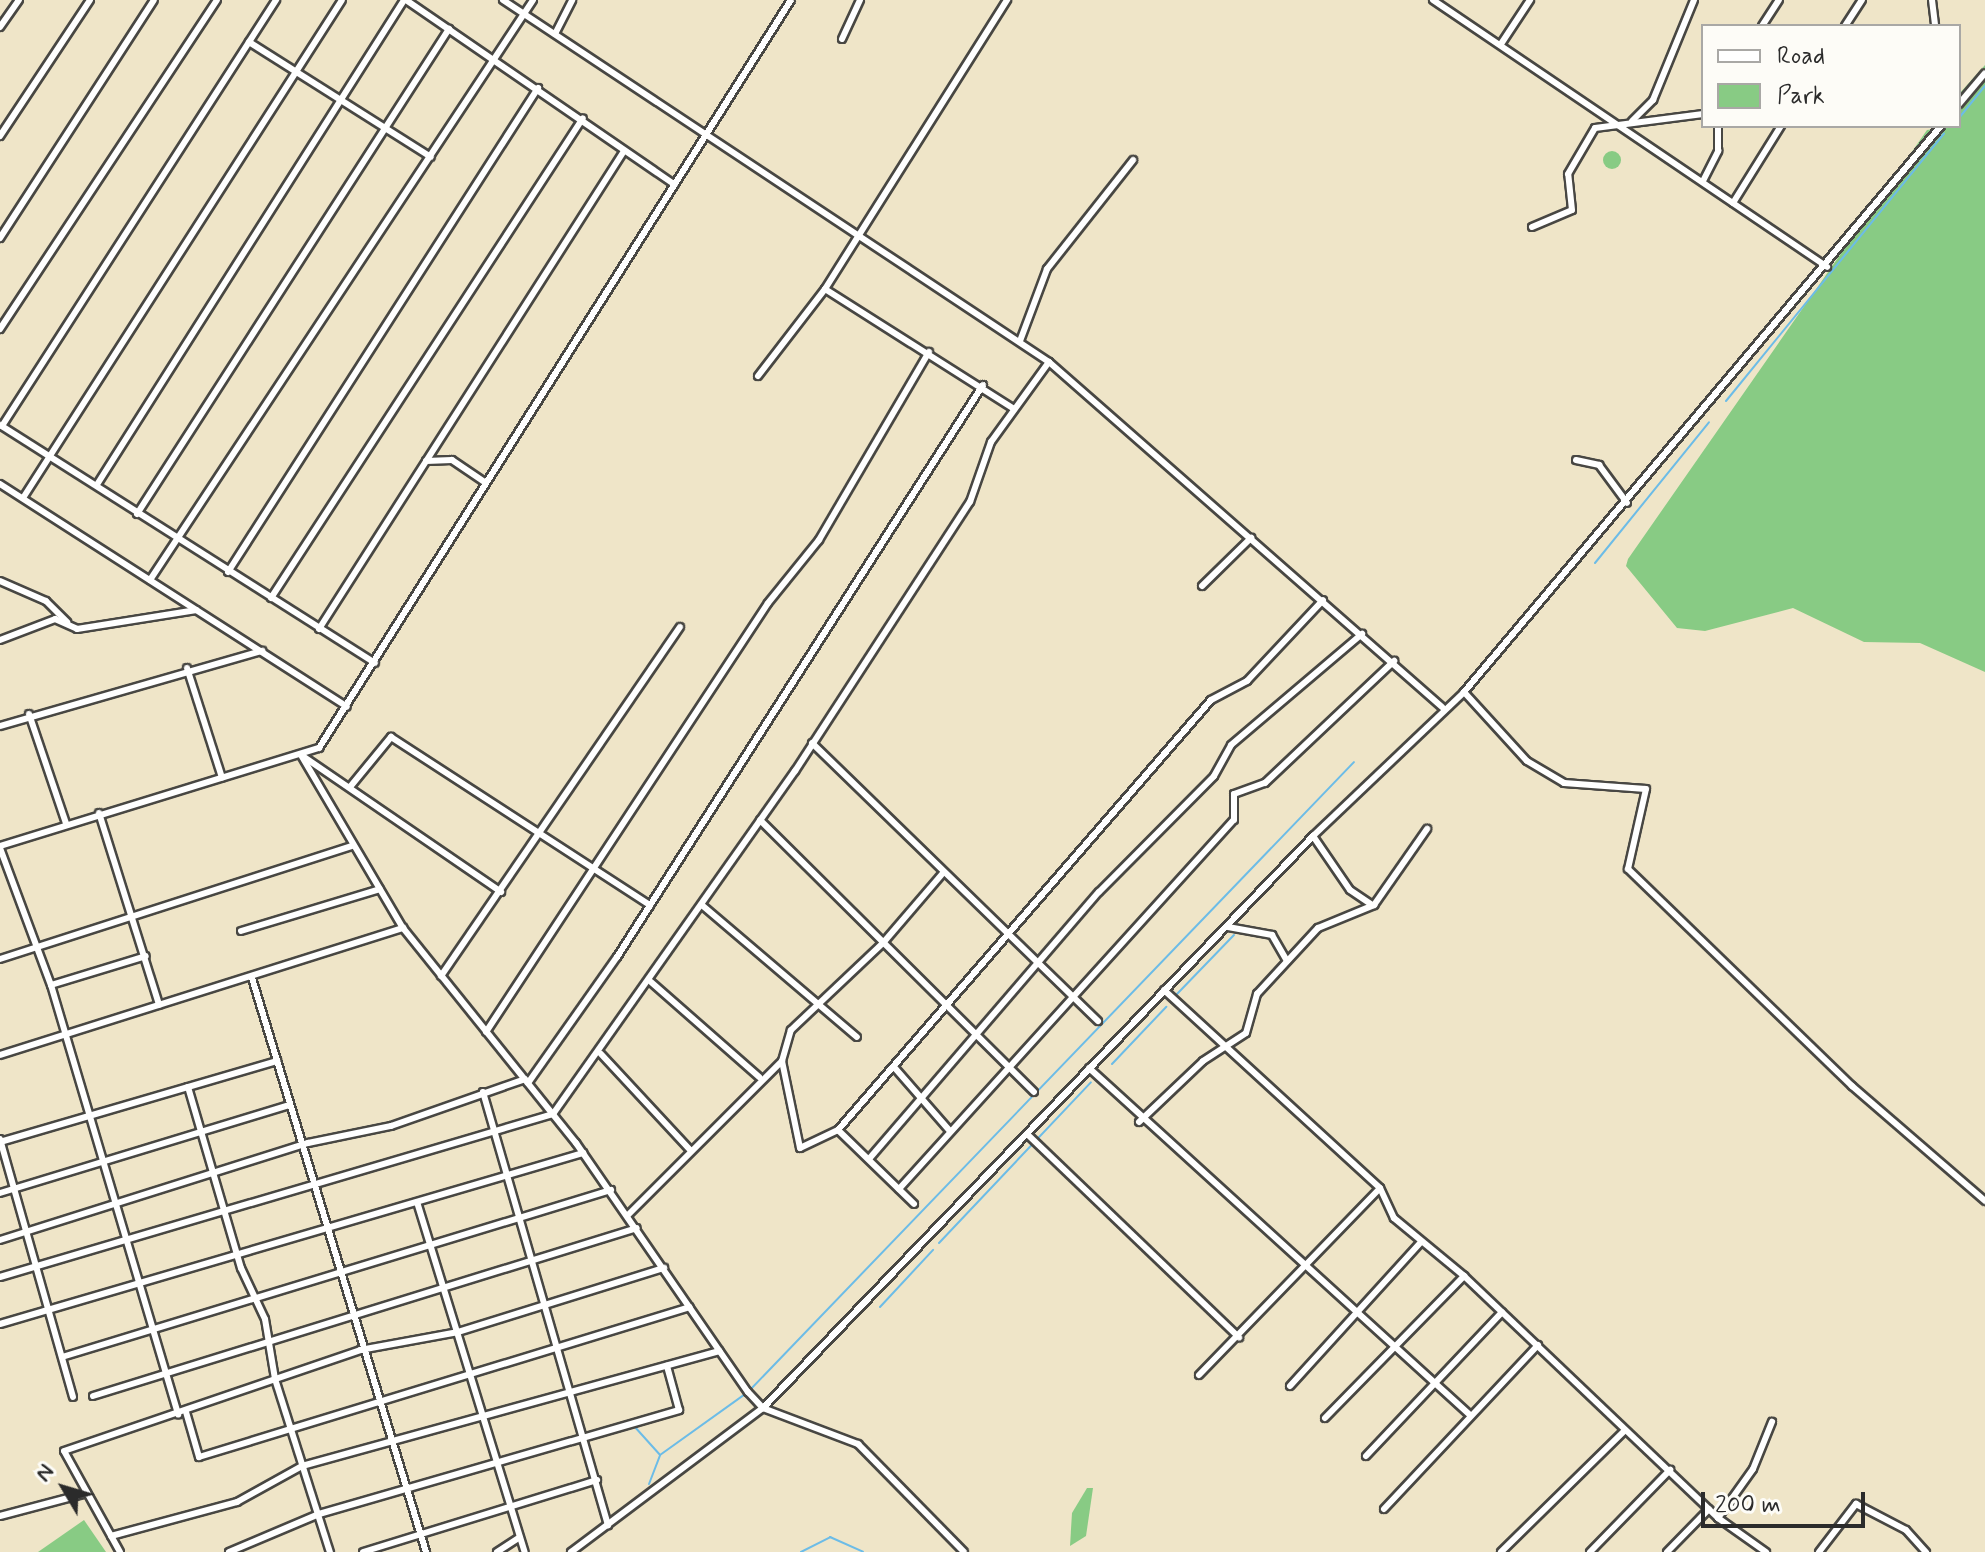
<!DOCTYPE html>
<html>
<head>
<meta charset="utf-8">
<style>
  body { margin:0 }
  #map { position:relative; width:1985px; height:1552px; overflow:hidden; background:#efe5c8; font-family:Mynerve,sans-serif }
  div>[style] { position:absolute }
  .green>* { inset:0; background:#88cb84 }
  .round { border-radius:50% }
  .stream>* { height:2px; margin:-1px; padding:0 1px; transform-origin:1px; border-radius:1px; background:#6cbce7 }
  .roads { filter:drop-shadow(2px 0 #484743) drop-shadow(-2px 0 #484743) drop-shadow(0 2px #484743) drop-shadow(0 -2px #484743) }
  .minor>* { height:6px; margin:-3px; padding:0 3px; transform-origin:3px; border-radius:3px; background:#fff }
  span { translate:-50% -50%; white-space:nowrap; text-align:center; line-height:1.15; -webkit-text-stroke:7px #fdfcf7; paint-order:stroke }
  .legend { position:absolute; left:1701px; top:24px; width:260px; height:104px; box-sizing:border-box; background:#fdfcf7; border:2px solid #a9a8a5; margin:0; padding:10px 14px; list-style:none; font-size:24px; color:#2b2b2b }
  .legend li { display:flex; align-items:center; gap:16px; height:40px }
  .legend b { width:40px; border:2px solid #a9a8a5 }
  .north { position:absolute; left:24px; top:1448px; width:80px; height:80px; -webkit-text-stroke:6px #fdfcf7; paint-order:stroke; rotate:308deg; font-size:22px; font-weight:700; line-height:32px; text-align:center; color:#2b2b2b }
  .north::after { content:''; display:block; margin:auto; width:28px; height:36px; background:#2b2b2b; clip-path:polygon(50% 0,100% 100%,50% 72%,0 100%) }
  .scale { position:absolute; left:1701px; top:1492px; width:164px; height:36px; box-sizing:border-box; border:4px solid #2b2b2b; border-top:0; padding-left:10px; font-size:24px; line-height:28px; white-space:nowrap; color:#2b2b2b; -webkit-text-stroke:6px #fdfcf7; paint-order:stroke }
</style>
</head>
<body>
<div id="map">
  <div class="green">
    <div style="clip-path:polygon(1985px 65px,1985px 672px,1920px 643px,1864px 642px,1793px 608px,1705px 631px,1677px 628px,1626px 566px,1628px 559px,1927px 130px,1959px 126px,1959px 94px)"></div>
    <div class="round" style="left:1603px;top:151px;width:18px;height:18px"></div>
    <div style="clip-path:polygon(1087px 1488px,1093px 1488px,1086px 1536px,1070px 1546px,1072px 1513px)"></div>
    <div style="clip-path:polygon(84px 1520px,106px 1552px,38px 1552px)"></div>
  </div>
  <div class="stream">
    <div style="left:1959px;top:118px;width:41px;rotate:-50.9deg"></div>
    <div style="left:1726px;top:401px;width:345px;rotate:-50.8deg"></div>
    <div style="left:1595px;top:563px;width:181px;rotate:-51deg"></div>
    <div style="left:1177px;top:994px;width:82px;rotate:-46deg"></div>
    <div style="left:1112px;top:1064px;width:79px;rotate:-46.5deg"></div>
    <div style="left:939px;top:1243px;width:221px;rotate:-46.6deg"></div>
    <div style="left:880px;top:1307px;width:78px;rotate:-47.1deg"></div>
    <div style="left:634px;top:1426px;width:38px;rotate:48deg"></div>
    <div style="left:649px;top:1484px;width:31px;rotate:-69deg"></div>
    <div style="left:660px;top:1455px;width:108px;rotate:-35.6deg"></div>
    <div style="left:748px;top:1392px;width:874px;rotate:-46.11deg"></div>
    <div style="left:801px;top:1552px;width:33px;rotate:-27deg"></div>
    <div style="left:830px;top:1537px;width:36px;rotate:24deg"></div>
  </div>
  <div class="roads">
    <div class="minor">
      <div style="left:406px;top:0;width:326px;rotate:34.5deg"></div>
      <div style="left:503px;top:0;width:655px;rotate:33.54deg"></div>
      <div style="left:1049px;top:362px;width:523px;rotate:41.28deg"></div>
      <div style="left:1433px;top:0;width:476px;rotate:34.1deg"></div>
      <div style="left:1932px;top:0;width:26px;rotate:83deg"></div>
      <div style="left:1762px;top:26px;width:31px;rotate:-57deg"></div>
      <div style="left:1845px;top:26px;width:31px;rotate:-57deg"></div>
      <div style="left:0;top:27px;width:33px;rotate:-55deg"></div>
      <div style="left:555px;top:34px;width:38px;rotate:-63deg"></div>
      <div style="left:842px;top:39px;width:43px;rotate:-65.2deg"></div>
      <div style="left:249px;top:42px;width:215px;rotate:32.3deg"></div>
      <div style="left:1501px;top:44px;width:53px;rotate:-56.6deg"></div>
      <div style="left:1959px;top:104px;width:40px;rotate:-50deg"></div>
      <div style="left:1632px;top:121px;width:30px;rotate:-45deg"></div>
      <div style="left:1653px;top:100px;width:108px;rotate:-67.7deg"></div>
      <div style="left:0;top:136px;width:163px;rotate:-56.5deg"></div>
      <div style="left:1703px;top:181px;width:34px;rotate:-63deg"></div>
      <div style="left:1718px;top:151px;width:25px;rotate:-90deg"></div>
      <div style="left:1733px;top:203px;width:91px;rotate:-58.1deg"></div>
      <div style="left:1532px;top:227px;width:43px;rotate:-23deg"></div>
      <div style="left:1572px;top:210px;width:36px;rotate:-96deg"></div>
      <div style="left:1568px;top:174px;width:53px;rotate:-59.6deg"></div>
      <div style="left:1595px;top:128px;width:109px;rotate:-7.4deg"></div>
      <div style="left:0;top:238px;width:283px;rotate:-57.1deg"></div>
      <div style="left:825px;top:289px;width:224px;rotate:32.4deg"></div>
      <div style="left:0;top:329px;width:394px;rotate:-56.6deg"></div>
      <div style="left:1020px;top:341px;width:77px;rotate:-69.4deg"></div>
      <div style="left:1047px;top:269px;width:139px;rotate:-51.7deg"></div>
      <div style="left:758px;top:376px;width:110px;rotate:-52.4deg"></div>
      <div style="left:825px;top:289px;width:342px;rotate:-57.8deg"></div>
      <div style="left:0;top:425px;width:444px;rotate:32.4deg"></div>
      <div style="left:2px;top:426px;width:507px;rotate:-57.25deg"></div>
      <div style="left:1576px;top:460px;width:24px;rotate:12deg"></div>
      <div style="left:1599px;top:465px;width:47px;rotate:53.6deg"></div>
      <div style="left:426px;top:461px;width:26px;rotate:-2deg"></div>
      <div style="left:452px;top:460px;width:41px;rotate:34.1deg"></div>
      <div style="left:98px;top:483px;width:572px;rotate:-57.64deg"></div>
      <div style="left:0;top:484px;width:412px;rotate:32.7deg"></div>
      <div style="left:23px;top:498px;width:591px;rotate:-57.36deg"></div>
      <div style="left:137px;top:514px;width:577px;rotate:-57.25deg"></div>
      <div style="left:228px;top:572px;width:575px;rotate:-57.36deg"></div>
      <div style="left:150px;top:580px;width:695px;rotate:-56.56deg"></div>
      <div style="left:0;top:581px;width:50px;rotate:23.5deg"></div>
      <div style="left:46px;top:601px;width:30px;rotate:45deg"></div>
      <div style="left:1202px;top:586px;width:69px;rotate:-44.4deg"></div>
      <div style="left:271px;top:598px;width:572px;rotate:-56.98deg"></div>
      <div style="left:319px;top:629px;width:567px;rotate:-57.46deg"></div>
      <div style="left:0;top:640px;width:59px;rotate:-20.9deg"></div>
      <div style="left:55px;top:619px;width:24px;rotate:24deg"></div>
      <div style="left:77px;top:629px;width:121px;rotate:-9deg"></div>
      <div style="left:187px;top:668px;width:115px;rotate:72.3deg"></div>
      <div style="left:1464px;top:692px;width:93px;rotate:47.6deg"></div>
      <div style="left:1527px;top:761px;width:43px;rotate:30.7deg"></div>
      <div style="left:1564px;top:783px;width:82px;rotate:4.2deg"></div>
      <div style="left:1646px;top:789px;width:82px;rotate:102.7deg"></div>
      <div style="left:1628px;top:869px;width:312px;rotate:44.1deg"></div>
      <div style="left:1852px;top:1086px;width:176px;rotate:40.8deg"></div>
      <div style="left:29px;top:714px;width:115px;rotate:71.3deg"></div>
      <div style="left:0;top:726px;width:273px;rotate:-16deg"></div>
      <div style="left:812px;top:743px;width:399px;rotate:44.2deg"></div>
      <div style="left:301px;top:755px;width:201px;rotate:59.5deg"></div>
      <div style="left:403px;top:928px;width:276px;rotate:51.2deg"></div>
      <div style="left:576px;top:1143px;width:303px;rotate:55.4deg"></div>
      <div style="left:748px;top:1392px;width:22px;rotate:47deg"></div>
      <div style="left:763px;top:1408px;width:102px;rotate:20.8deg"></div>
      <div style="left:858px;top:1444px;width:151px;rotate:45.5deg"></div>
      <div style="left:304px;top:757px;width:239px;rotate:34.4deg"></div>
      <div style="left:350px;top:787px;width:65px;rotate:-50.6deg"></div>
      <div style="left:391px;top:737px;width:309px;rotate:33deg"></div>
      <div style="left:99px;top:813px;width:201px;rotate:72.6deg"></div>
      <div style="left:760px;top:820px;width:386px;rotate:44.8deg"></div>
      <div style="left:1313px;top:836px;width:65px;rotate:55.6deg"></div>
      <div style="left:1350px;top:890px;width:25px;rotate:34deg"></div>
      <div style="left:0;top:846px;width:334px;rotate:-17.1deg"></div>
      <div style="left:319px;top:748px;width:884px;rotate:-57.75deg"></div>
      <div style="left:0;top:848px;width:146px;rotate:69.6deg"></div>
      <div style="left:51px;top:985px;width:448px;rotate:73.5deg"></div>
      <div style="left:703px;top:906px;width:202px;rotate:40.4deg"></div>
      <div style="left:1228px;top:927px;width:45px;rotate:10.3deg"></div>
      <div style="left:1272px;top:935px;width:30px;rotate:60deg"></div>
      <div style="left:241px;top:931px;width:145px;rotate:-16.8deg"></div>
      <div style="left:0;top:959px;width:369px;rotate:-17.8deg"></div>
      <div style="left:441px;top:976px;width:423px;rotate:-55.6deg"></div>
      <div style="left:252px;top:978px;width:600px;rotate:73.14deg"></div>
      <div style="left:651px;top:982px;width:144px;rotate:41.3deg"></div>
      <div style="left:51px;top:985px;width:99px;rotate:-17deg"></div>
      <div style="left:1164px;top:990px;width:293px;rotate:42.5deg"></div>
      <div style="left:1380px;top:1188px;width:33px;rotate:65deg"></div>
      <div style="left:1394px;top:1218px;width:91px;rotate:39.6deg"></div>
      <div style="left:1464px;top:1276px;width:351px;rotate:43.6deg"></div>
      <div style="left:1718px;top:1518px;width:59px;rotate:35.3deg"></div>
      <div style="left:486px;top:1032px;width:513px;rotate:-56.68deg"></div>
      <div style="left:768px;top:603px;width:81px;rotate:-51deg"></div>
      <div style="left:819px;top:540px;width:218px;rotate:-59.7deg"></div>
      <div style="left:601px;top:1054px;width:132px;rotate:47.1deg"></div>
      <div style="left:0;top:1055px;width:423px;rotate:-17.5deg"></div>
      <div style="left:782px;top:1061px;width:89px;rotate:78.3deg"></div>
      <div style="left:800px;top:1148px;width:42px;rotate:-25.3deg"></div>
      <div style="left:838px;top:1130px;width:106px;rotate:44.2deg"></div>
      <div style="left:894px;top:1067px;width:84px;rotate:48.9deg"></div>
      <div style="left:1089px;top:1068px;width:515px;rotate:42.33deg"></div>
      <div style="left:528px;top:1083px;width:154px;rotate:-54.8deg"></div>
      <div style="left:617px;top:957px;width:679px;rotate:-57.39deg"></div>
      <div style="left:188px;top:1087px;width:189px;rotate:73.7deg"></div>
      <div style="left:241px;top:1268px;width:56px;rotate:64.8deg"></div>
      <div style="left:265px;top:1319px;width:61px;rotate:80.5deg"></div>
      <div style="left:275px;top:1379px;width:182px;rotate:72.4deg"></div>
      <div style="left:483px;top:1092px;width:451px;rotate:73.9deg"></div>
      <div style="left:1139px;top:1122px;width:88px;rotate:-43.6deg"></div>
      <div style="left:1203px;top:1061px;width:51px;rotate:-33.1deg"></div>
      <div style="left:1246px;top:1033px;width:41px;rotate:-74.2deg"></div>
      <div style="left:1257px;top:994px;width:90px;rotate:-47.3deg"></div>
      <div style="left:1318px;top:928px;width:61px;rotate:-22.3deg"></div>
      <div style="left:1374px;top:905px;width:93px;rotate:-55.1deg"></div>
      <div style="left:838px;top:1130px;width:569px;rotate:-49.06deg"></div>
      <div style="left:1211px;top:700px;width:41px;rotate:-27.8deg"></div>
      <div style="left:1247px;top:681px;width:111px;rotate:-46.8deg"></div>
      <div style="left:1027px;top:1134px;width:294px;rotate:43.8deg"></div>
      <div style="left:0;top:1139px;width:268px;rotate:74.2deg"></div>
      <div style="left:0;top:1142px;width:289px;rotate:-16.3deg"></div>
      <div style="left:869px;top:1159px;width:352px;rotate:-49.3deg"></div>
      <div style="left:1099px;top:892px;width:163px;rotate:-45.2deg"></div>
      <div style="left:1214px;top:776px;width:35px;rotate:-61deg"></div>
      <div style="left:1231px;top:745px;width:172px;rotate:-40.3deg"></div>
      <div style="left:899px;top:1189px;width:498px;rotate:-47.8deg"></div>
      <div style="left:1234px;top:820px;width:26px;rotate:-90deg"></div>
      <div style="left:1234px;top:794px;width:33px;rotate:-20deg"></div>
      <div style="left:1265px;top:783px;width:178px;rotate:-43.4deg"></div>
      <div style="left:0;top:1193px;width:302px;rotate:-16.9deg"></div>
      <div style="left:417px;top:1202px;width:366px;rotate:72.9deg"></div>
      <div style="left:628px;top:1215px;width:218px;rotate:-45deg"></div>
      <div style="left:782px;top:1061px;width:32px;rotate:-74deg"></div>
      <div style="left:791px;top:1030px;width:127px;rotate:-43.4deg"></div>
      <div style="left:883px;top:943px;width:92px;rotate:-49.4deg"></div>
      <div style="left:0;top:1240px;width:323px;rotate:-17.5deg"></div>
      <div style="left:308px;top:1143px;width:85px;rotate:-11.6deg"></div>
      <div style="left:391px;top:1126px;width:142px;rotate:-19.3deg"></div>
      <div style="left:0;top:1277px;width:577px;rotate:-16.42deg"></div>
      <div style="left:553px;top:1114px;width:420px;rotate:-54.8deg"></div>
      <div style="left:795px;top:771px;width:321px;rotate:-57deg"></div>
      <div style="left:970px;top:502px;width:64px;rotate:-70.7deg"></div>
      <div style="left:991px;top:442px;width:99px;rotate:-54.1deg"></div>
      <div style="left:0;top:1324px;width:608px;rotate:-16.35deg"></div>
      <div style="left:62px;top:1357px;width:574px;rotate:-16.92deg"></div>
      <div style="left:1199px;top:1375px;width:260px;rotate:-45.9deg"></div>
      <div style="left:1290px;top:1386px;width:195px;rotate:-47.7deg"></div>
      <div style="left:93px;top:1396px;width:569px;rotate:-17.16deg"></div>
      <div style="left:186px;top:1412px;width:47px;rotate:73.9deg"></div>
      <div style="left:199px;top:1457px;width:513px;rotate:-16.99deg"></div>
      <div style="left:1325px;top:1418px;width:199px;rotate:-45.6deg"></div>
      <div style="left:1366px;top:1456px;width:198px;rotate:-46.6deg"></div>
      <div style="left:1384px;top:1509px;width:225px;rotate:-46.8deg"></div>
      <div style="left:0;top:1516px;width:90px;rotate:-14.8deg"></div>
      <div style="left:1718px;top:1518px;width:60px;rotate:-54.5deg"></div>
      <div style="left:1753px;top:1469px;width:51px;rotate:-68deg"></div>
      <div style="left:111px;top:1536px;width:131px;rotate:-15.1deg"></div>
      <div style="left:237px;top:1502px;width:74px;rotate:-29deg"></div>
      <div style="left:302px;top:1466px;width:433px;rotate:-15.4deg"></div>
      <div style="left:120px;top:1552px;width:115px;rotate:-119deg"></div>
      <div style="left:64px;top:1451px;width:313px;rotate:-18.8deg"></div>
      <div style="left:360px;top:1350px;width:100px;rotate:-10.4deg"></div>
      <div style="left:458px;top:1332px;width:216px;rotate:-17.3deg"></div>
      <div style="left:229px;top:1552px;width:98px;rotate:-22.9deg"></div>
      <div style="left:319px;top:1514px;width:375px;rotate:-16.1deg"></div>
      <div style="left:679px;top:1410px;width:46px;rotate:-105.3deg"></div>
      <div style="left:363px;top:1552px;width:245px;rotate:-17.1deg"></div>
      <div style="left:497px;top:1552px;width:27px;rotate:-33deg"></div>
      <div style="left:571px;top:1552px;width:240px;rotate:-36.9deg"></div>
      <div style="left:763px;top:1408px;width:794px;rotate:-46.12deg"></div>
      <div style="left:1313px;top:836px;width:209px;rotate:-43.6deg"></div>
      <div style="left:1464px;top:692px;width:740px;rotate:-49.88deg"></div>
      <div style="left:1501px;top:1552px;width:174px;rotate:-44.5deg"></div>
      <div style="left:1590px;top:1552px;width:115px;rotate:-45.7deg"></div>
      <div style="left:1667px;top:1552px;width:60px;rotate:-45.7deg"></div>
      <div style="left:1819px;top:1552px;width:61px;rotate:-52.4deg"></div>
      <div style="left:1856px;top:1504px;width:56px;rotate:27.5deg"></div>
      <div style="left:1906px;top:1530px;width:30px;rotate:48deg"></div>
    </div>
  </div>
  <ul class="legend">
  <li><b style="height:10px;background:#fff"></b>Road</li>
  <li><b style="height:22px;background:#88cb84"></b>Park</li>
  </ul>
  <div class="north">N</div>
  <div class="scale">200 m</div>
</div>
</body>
</html>
